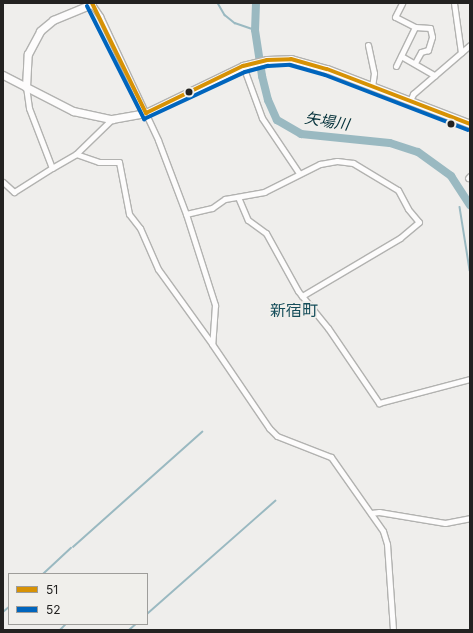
<!DOCTYPE html>
<html>
<head>
<meta charset="utf-8">
<style>
  body { margin:0 }
  #map { position:relative; width:473px; height:633px; overflow:hidden; background:#efeeec; font-family:Inter,"Noto Sans JP",sans-serif }
  div>[style] { position:absolute }
  .stream>* { height:1.5px; margin:-0.75px; padding:0 0.75px; transform-origin:0.75px; border-radius:0.75px; background:#9ab9c1 }
  .river>* { height:8px; margin:-4px; padding:0 4px; transform-origin:4px; border-radius:4px; background:#9ab9c1 }
  .roads { filter:drop-shadow(1px 0 #b2b2b0) drop-shadow(-1px 0 #b2b2b0) drop-shadow(0 1px #b2b2b0) drop-shadow(0 -1px #b2b2b0) }
  .minor>* { height:5px; margin:-2.5px; padding:0 2.5px; transform-origin:2.5px; border-radius:2.5px; background:#fdfcfc }
  .tertiary>* { height:7px; margin:-3.5px; padding:0 3.5px; transform-origin:3.5px; border-radius:3.5px; background:#fdfcfc }
  .secondary>* { height:7px; margin:-3.5px; padding:0 3.5px; transform-origin:3.5px; border-radius:3.5px; background:#fdfcfc }
  .bus-1>* { height:4px; margin:-2px; padding:0 2px; transform-origin:2px; border-radius:2px; background:#d79205 }
  .bus-2>* { height:4px; margin:-2px; padding:0 2px; transform-origin:2px; border-radius:2px; background:#0065bd }
  .dots>* { width:11px; height:11px; translate:-50% -50%; box-sizing:border-box; border:2px solid #f0efeb; border-radius:50% }
  span { translate:-50% -50%; white-space:nowrap; text-align:center; line-height:1.15; -webkit-text-stroke:3.5px #f0efeb; paint-order:stroke }
  .water-label { font-size:15px; color:#022f39; font-style:italic }
  .quarter-label { font-size:16px; color:#154d5a }
  .frame { position:absolute; inset:0; border:4px solid #232221; pointer-events:none }
  .legend { position:absolute; left:8px; top:573px; width:140px; height:52px; box-sizing:border-box; background:#f0efeb; border:1px solid #9e9d9a; margin:0; padding:5px 7px; list-style:none; font-size:12px; color:#232221 }
  .legend li { display:flex; align-items:center; gap:8px; height:20px }
  .legend b { width:20px; border:1px solid #9e9d9a }
</style>
</head>
<body>
<div id="map">
  <div class="stream">
    <div style="left:218px;top:3px;width:14px;rotate:60deg"></div>
    <div style="left:225px;top:15px;width:13px;rotate:39deg"></div>
    <div style="left:235px;top:23px;width:21px;rotate:19deg"></div>
    <div style="left:460px;top:207px;width:64px;rotate:81deg"></div>
    <div style="left:73px;top:547px;width:173px;rotate:-41.7deg"></div>
    <div style="left:43px;top:574px;width:38px;rotate:-43deg"></div>
    <div style="left:3px;top:612px;width:8px;rotate:-40deg"></div>
    <div style="left:147px;top:614px;width:171px;rotate:-41.4deg"></div>
    <div style="left:60px;top:630px;width:8px;rotate:-45deg"></div>
    <div style="left:129px;top:630px;width:9px;rotate:-41deg"></div>
  </div>
  <div class="river">
    <div style="left:256px;top:3px;width:27px;rotate:92deg"></div>
    <div style="left:255px;top:30px;width:47px;rotate:81.3deg"></div>
    <div style="left:262px;top:76px;width:25px;rotate:76deg"></div>
    <div style="left:268px;top:100px;width:22px;rotate:66deg"></div>
    <div style="left:277px;top:120px;width:28px;rotate:30deg"></div>
    <div style="left:301px;top:134px;width:89px;rotate:5.8deg"></div>
    <div style="left:390px;top:143px;width:29px;rotate:18deg"></div>
    <div style="left:418px;top:152px;width:41px;rotate:36deg"></div>
    <div style="left:451px;top:176px;width:35px;rotate:57deg"></div>
  </div>
  <div class="roads">
    <div class="minor">
      <div style="left:91px;top:3px;width:16px;rotate:55deg"></div>
      <div style="left:100px;top:16px;width:137px;rotate:64.9deg"></div>
      <div style="left:158px;top:140px;width:79px;rotate:69.3deg"></div>
      <div style="left:186px;top:214px;width:96px;rotate:72.3deg"></div>
      <div style="left:215px;top:305px;width:39px;rotate:94deg"></div>
      <div style="left:454px;top:3px;width:50px;rotate:82deg"></div>
      <div style="left:415px;top:27px;width:15px;rotate:4deg"></div>
      <div style="left:430px;top:28px;width:9px;rotate:77deg"></div>
      <div style="left:432px;top:37px;width:14px;rotate:107deg"></div>
      <div style="left:428px;top:50px;width:7px;rotate:164deg"></div>
      <div style="left:421px;top:52px;width:13px;rotate:119deg"></div>
      <div style="left:368px;top:45px;width:29px;rotate:78deg"></div>
      <div style="left:374px;top:73px;width:14px;rotate:98deg"></div>
      <div style="left:401px;top:56px;width:39px;rotate:30deg"></div>
      <div style="left:243px;top:66px;width:55px;rotate:69.9deg"></div>
      <div style="left:262px;top:118px;width:66px;rotate:56.1deg"></div>
      <div style="left:396px;top:66px;width:43px;rotate:-64deg"></div>
      <div style="left:415px;top:27px;width:22px;rotate:-153deg"></div>
      <div style="left:395px;top:17px;width:16px;rotate:-63deg"></div>
      <div style="left:410px;top:101px;width:8px;rotate:-67deg"></div>
      <div style="left:413px;top:94px;width:75px;rotate:-40.7deg"></div>
      <div style="left:76px;top:154px;width:24px;rotate:19deg"></div>
      <div style="left:99px;top:162px;width:20px"></div>
      <div style="left:119px;top:162px;width:53px;rotate:79.1deg"></div>
      <div style="left:129px;top:214px;width:18px;rotate:52deg"></div>
      <div style="left:140px;top:228px;width:45px;rotate:66.3deg"></div>
      <div style="left:158px;top:269px;width:92px;rotate:54.2deg"></div>
      <div style="left:212px;top:344px;width:102px;rotate:55.8deg"></div>
      <div style="left:269px;top:428px;width:11px;rotate:45deg"></div>
      <div style="left:277px;top:436px;width:58px;rotate:21.3deg"></div>
      <div style="left:331px;top:457px;width:90px;rotate:54.9deg"></div>
      <div style="left:383px;top:531px;width:14px;rotate:73deg"></div>
      <div style="left:387px;top:544px;width:86px;rotate:86deg"></div>
      <div style="left:52px;top:168px;width:28px;rotate:-30deg"></div>
      <div style="left:76px;top:154px;width:50px;rotate:-44.2deg"></div>
      <div style="left:468px;top:178px;width:3px;rotate:-45deg"></div>
      <div style="left:3px;top:182px;width:15px;rotate:42deg"></div>
      <div style="left:14px;top:192px;width:45px;rotate:-32.3deg"></div>
      <div style="left:52px;top:168px;width:64px;rotate:-111deg"></div>
      <div style="left:29px;top:108px;width:21px;rotate:-98deg"></div>
      <div style="left:238px;top:197px;width:25px;rotate:67deg"></div>
      <div style="left:248px;top:220px;width:22px;rotate:36deg"></div>
      <div style="left:266px;top:233px;width:66px;rotate:61.1deg"></div>
      <div style="left:298px;top:291px;width:48px;rotate:51deg"></div>
      <div style="left:328px;top:328px;width:91px;rotate:55.8deg"></div>
      <div style="left:379px;top:403px;width:94px;rotate:-14.8deg"></div>
      <div style="left:186px;top:214px;width:27px;rotate:-13deg"></div>
      <div style="left:212px;top:208px;width:16px;rotate:-35deg"></div>
      <div style="left:225px;top:199px;width:40px;rotate:-10deg"></div>
      <div style="left:264px;top:192px;width:63px;rotate:-26.6deg"></div>
      <div style="left:320px;top:164px;width:17px;rotate:-10deg"></div>
      <div style="left:337px;top:161px;width:16px;rotate:7deg"></div>
      <div style="left:353px;top:163px;width:52px;rotate:31deg"></div>
      <div style="left:398px;top:190px;width:21px;rotate:62deg"></div>
      <div style="left:408px;top:209px;width:17px;rotate:50deg"></div>
      <div style="left:419px;top:222px;width:25px;rotate:140deg"></div>
      <div style="left:400px;top:238px;width:114px;rotate:149.4deg"></div>
      <div style="left:371px;top:513px;width:8px;rotate:-7deg"></div>
      <div style="left:379px;top:512px;width:67px;rotate:9.5deg"></div>
      <div style="left:445px;top:523px;width:25px;rotate:-11deg"></div>
    </div>
    <div class="tertiary">
      <div style="left:26px;top:87px;width:33px;rotate:-87deg"></div>
      <div style="left:28px;top:54px;width:26px;rotate:-62deg"></div>
      <div style="left:40px;top:31px;width:17px;rotate:-40deg"></div>
      <div style="left:53px;top:20px;width:42px;rotate:-22.3deg"></div>
    </div>
    <div class="secondary">
      <div style="left:3px;top:75px;width:79px;rotate:27.2deg"></div>
      <div style="left:73px;top:111px;width:40px;rotate:12deg"></div>
      <div style="left:112px;top:119px;width:35px;rotate:-10deg"></div>
      <div style="left:146px;top:113px;width:108px;rotate:-25.9deg"></div>
      <div style="left:243px;top:66px;width:25px;rotate:-14deg"></div>
      <div style="left:267px;top:60px;width:24px;rotate:-2deg"></div>
      <div style="left:291px;top:59px;width:37px;rotate:16deg"></div>
      <div style="left:327px;top:69px;width:153px;rotate:21deg"></div>
    </div>
  </div>
  <div class="bus-1">
    <div style="left:92px;top:3px;width:123px;rotate:63.9deg"></div>
    <div style="left:146px;top:113px;width:108px;rotate:-25.9deg"></div>
    <div style="left:243px;top:66px;width:25px;rotate:-14deg"></div>
    <div style="left:267px;top:60px;width:24px;rotate:-2deg"></div>
    <div style="left:291px;top:59px;width:37px;rotate:16deg"></div>
    <div style="left:327px;top:69px;width:153px;rotate:21deg"></div>
  </div>
  <div class="bus-2">
    <div style="left:87px;top:6px;width:127px;rotate:63.2deg"></div>
    <div style="left:144px;top:119px;width:111px;rotate:-25deg"></div>
    <div style="left:245px;top:72px;width:24px;rotate:-15deg"></div>
    <div style="left:268px;top:66px;width:22px;rotate:-3deg"></div>
    <div style="left:290px;top:65px;width:36px;rotate:16deg"></div>
    <div style="left:325px;top:75px;width:153px;rotate:21deg"></div>
  </div>
  <div class="dots">
    <div style="left:189px;top:92px;background:#232221"></div>
    <div style="left:451px;top:124px;background:#232221"></div>
  </div>
  <div class="water-label">
    <span style="left:327px;top:121px;rotate:9deg">矢場川</span>
  </div>
  <div class="quarter-label">
    <span style="left:294px;top:310px">新宿町</span>
  </div>
  <div class="frame"></div>
  <ul class="legend">
  <li><b style="height:5px;background:#d79205"></b>51</li>
  <li><b style="height:5px;background:#0065bd"></b>52</li>
  </ul>
</div>
</body>
</html>
